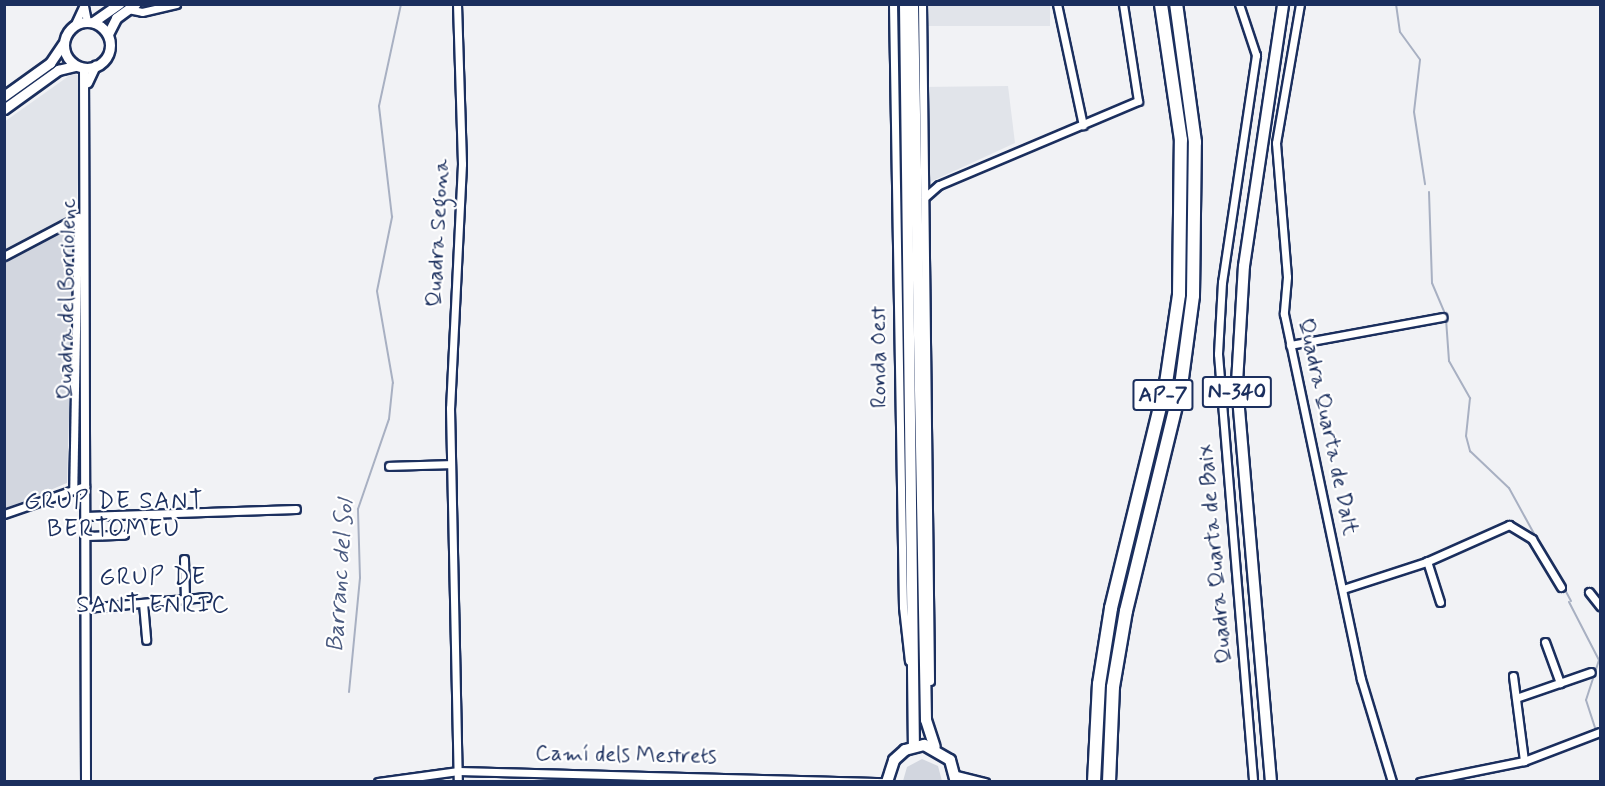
<!DOCTYPE html>
<html>
<head>
<meta charset="utf-8">
<style>
  body { margin:0 }
  #map { position:relative; width:1605px; height:786px; overflow:hidden; background:#f1f2f5; font-family:Mynerve,sans-serif }
  div>[style] { position:absolute }
  .built>* { inset:0; background:#e1e4ea; transform-origin:0 0 }
  .green>* { inset:0; background:#d2d6df }
  .stream>* { height:2px; margin:-1px; padding:0 1px; transform-origin:1px; border-radius:1px; background:#a8b0c2 }
  .roads { filter:drop-shadow(2px 0 #1b2f5e) drop-shadow(-2px 0 #1b2f5e) drop-shadow(0 2px #1b2f5e) drop-shadow(0 -2px #1b2f5e) }
  .minor>* { height:7px; margin:-3.5px; padding:0 3.5px; transform-origin:3.5px; border-radius:3.5px; background:#fff }
  .tertiary>* { height:8px; margin:-4px; padding:0 4px; transform-origin:4px; border-radius:4px; background:#fff }
  .secondary>* { height:9px; margin:-4.5px; padding:0 4.5px; transform-origin:4.5px; border-radius:4.5px; background:#fff }
  .secondary>.ring { margin:-4.5px; padding:0; box-sizing:content-box; background:none; border:9px solid #fff; border-radius:50% }
  .primary>* { height:10px; margin:-5px; padding:0 5px; transform-origin:5px; border-radius:5px; background:#fff }
  .trunk>* { height:10px; margin:-5px; padding:0 5px; transform-origin:5px; border-radius:5px; background:#fff }
  .motorway>* { height:12px; margin:-6px; padding:0 6px; transform-origin:6px; border-radius:6px; background:#fff }
  span { translate:-50% -50%; white-space:nowrap; text-align:center; line-height:1.15; -webkit-text-stroke:4.5px #fff; paint-order:stroke }
  .shield-label span { padding:2px 4px; background:#fff; border:2px solid; border-radius:4px; -webkit-text-stroke-width:0 }
  .shield-label { font-size:21px; color:#1b2f5e; font-weight:700 }
  .street-label { font-size:22px; color:#1b2f5e }
  .neighbourhood-label { font-size:24px; color:#1b2f5e; letter-spacing:1.5px }
  .water-label { font-size:24px; color:#4c5c81; font-style:italic }
  .frame { position:absolute; inset:0; border:6px solid #1b2f5e; pointer-events:none }
</style>
</head>
<body>
<div id="map">
  <div class="built">
    <div style="left:926px;top:5px;width:124px;height:21px"></div>
    <div style="clip-path:polygon(73px 73px,84px 78px,75px 227px,4px 259px,4px 122px)"></div>
    <div style="clip-path:polygon(1008px 86px,1015px 143px,928px 183px,921px 179px,920px 87px)"></div>
  </div>
  <div class="green">
    <div style="clip-path:polygon(58px 232px,74px 241px,67px 483px,5px 509px,5px 260px)"></div>
    <div style="clip-path:polygon(922px 759px,938px 766px,942px 781px,903px 781px,907px 767px)"></div>
  </div>
  <div class="stream">
    <div style="left:1396px;top:4px;width:28px;rotate:82deg"></div>
    <div style="left:1400px;top:32px;width:34px;rotate:54deg"></div>
    <div style="left:1420px;top:60px;width:52px;rotate:96.6deg"></div>
    <div style="left:1414px;top:112px;width:73px;rotate:81.3deg"></div>
    <div style="left:1429px;top:192px;width:91px;rotate:88.1deg"></div>
    <div style="left:1432px;top:283px;width:33px;rotate:67deg"></div>
    <div style="left:1446px;top:319px;width:42px;rotate:85.9deg"></div>
    <div style="left:1449px;top:361px;width:43px;rotate:60.4deg"></div>
    <div style="left:1470px;top:398px;width:38px;rotate:96deg"></div>
    <div style="left:1466px;top:436px;width:16px;rotate:75deg"></div>
    <div style="left:1470px;top:451px;width:54px;rotate:43.5deg"></div>
    <div style="left:1509px;top:488px;width:85px;rotate:61.3deg"></div>
    <div style="left:1563px;top:586px;width:17px;rotate:62deg"></div>
    <div style="left:1569px;top:602px;width:65px;rotate:62.7deg"></div>
    <div style="left:1599px;top:660px;width:42px;rotate:108deg"></div>
    <div style="left:1586px;top:700px;width:32px;rotate:72deg"></div>
    <div style="left:349px;top:692px;width:115px;rotate:-84.5deg"></div>
    <div style="left:360px;top:578px;width:69px;rotate:-91.7deg"></div>
    <div style="left:358px;top:509px;width:95px;rotate:-71deg"></div>
    <div style="left:389px;top:419px;width:36px;rotate:-84deg"></div>
    <div style="left:393px;top:383px;width:93px;rotate:-99.9deg"></div>
    <div style="left:377px;top:291px;width:76px;rotate:-78.5deg"></div>
    <div style="left:392px;top:217px;width:112px;rotate:-96.7deg"></div>
    <div style="left:379px;top:106px;width:104px;rotate:-77.8deg"></div>
    <div style="left:1599px;top:737px;width:3px;rotate:72deg"></div>
  </div>
  <div class="roads">
    <div class="minor">
      <div style="left:457px;top:4px;width:160px;rotate:88.2deg"></div>
      <div style="left:462px;top:164px;width:244px;rotate:92.8deg"></div>
      <div style="left:450px;top:408px;width:374px;rotate:88.8deg"></div>
      <div style="left:893px;top:4px;width:603px;rotate:89.05deg"></div>
      <div style="left:903px;top:607px;width:54px;rotate:83.7deg"></div>
      <div style="left:922px;top:4px;width:677px;rotate:89.32deg"></div>
      <div style="left:1057px;top:4px;width:124px;rotate:77.9deg"></div>
      <div style="left:1239px;top:4px;width:54px;rotate:71.6deg"></div>
      <div style="left:1256px;top:55px;width:230px;rotate:98.5deg"></div>
      <div style="left:1222px;top:282px;width:72px;rotate:93.2deg"></div>
      <div style="left:1218px;top:354px;width:429px;rotate:85.3deg"></div>
      <div style="left:1300px;top:4px;width:141px;rotate:99.8deg"></div>
      <div style="left:1276px;top:143px;width:134px;rotate:85.3deg"></div>
      <div style="left:1287px;top:277px;width:37px;rotate:95deg"></div>
      <div style="left:1284px;top:314px;width:373px;rotate:78.1deg"></div>
      <div style="left:1361px;top:679px;width:108px;rotate:73.2deg"></div>
      <div style="left:84px;top:6px;width:15px;rotate:79deg"></div>
      <div style="left:128px;top:9px;width:14px;rotate:12deg"></div>
      <div style="left:142px;top:12px;width:35px;rotate:-13deg"></div>
      <div style="left:75px;top:24px;width:21px;rotate:-65deg"></div>
      <div style="left:925px;top:197px;width:18px;rotate:-41deg"></div>
      <div style="left:939px;top:185px;width:216px;rotate:-22.9deg"></div>
      <div style="left:1138px;top:101px;width:98px;rotate:-98.8deg"></div>
      <div style="left:4px;top:256px;width:84px;rotate:-27.8deg"></div>
      <div style="left:78px;top:217px;width:273px;rotate:91deg"></div>
      <div style="left:1290px;top:345px;width:155px;rotate:-10.4deg"></div>
      <div style="left:389px;top:466px;width:62px;rotate:-1.8deg"></div>
      <div style="left:4px;top:514px;width:86px;rotate:-19.1deg"></div>
      <div style="left:85px;top:516px;width:211px;rotate:-1.9deg"></div>
      <div style="left:86px;top:536px;width:38px;rotate:-2deg"></div>
      <div style="left:184px;top:559px;width:40px;rotate:88.6deg"></div>
      <div style="left:1427px;top:561px;width:43px;rotate:72.4deg"></div>
      <div style="left:1343px;top:589px;width:87px;rotate:-18deg"></div>
      <div style="left:1426px;top:562px;width:91px;rotate:-24deg"></div>
      <div style="left:1509px;top:525px;width:27px;rotate:31deg"></div>
      <div style="left:1532px;top:539px;width:56px;rotate:58.9deg"></div>
      <div style="left:1589px;top:592px;width:18px;rotate:52deg"></div>
      <div style="left:143px;top:603px;width:37px;rotate:85deg"></div>
      <div style="left:86px;top:608px;width:121px;rotate:-5.2deg"></div>
      <div style="left:1545px;top:642px;width:44px;rotate:69.9deg"></div>
      <div style="left:1513px;top:676px;width:86px;rotate:82.6deg"></div>
      <div style="left:1516px;top:698px;width:79px;rotate:-19.1deg"></div>
      <div style="left:956px;top:775px;width:30px;rotate:14deg"></div>
      <div style="left:378px;top:782px;width:81px;rotate:-7.8deg"></div>
      <div style="left:458px;top:771px;width:429px;rotate:1.5deg"></div>
      <div style="left:1420px;top:782px;width:106px;rotate:-11.4deg"></div>
      <div style="left:1524px;top:761px;width:81px;rotate:-20.9deg"></div>
    </div>
    <div class="tertiary">
      <div style="left:84px;top:68px;width:714px;rotate:89.84deg"></div>
      <div style="left:88px;top:83px;width:19px;rotate:-65deg"></div>
    </div>
    <div class="secondary">
      <div class="ring" style="left:64px;top:22px;width:37px;height:37px"></div>
      <div style="left:93px;top:22px;width:32px;rotate:-35deg"></div>
      <div style="left:108px;top:34px;width:18px;rotate:-63deg"></div>
      <div style="left:116px;top:18px;width:24px;rotate:-36deg"></div>
      <div style="left:4px;top:96px;width:57px;rotate:-35.7deg"></div>
      <div style="left:50px;top:63px;width:23px;rotate:-56deg"></div>
      <div style="left:4px;top:109px;width:67px;rotate:-35.8deg"></div>
      <div style="left:58px;top:70px;width:18px;rotate:-13deg"></div>
    </div>
    <div class="primary">
      <div style="left:905px;top:4px;width:742px;rotate:89.31deg"></div>
      <div style="left:913px;top:4px;width:716px;rotate:88.96deg"></div>
      <div style="left:926px;top:720px;width:28px;rotate:72deg"></div>
      <div style="left:887px;top:782px;width:23px;rotate:-72deg"></div>
      <div style="left:894px;top:760px;width:15px;rotate:-42deg"></div>
      <div style="left:905px;top:750px;width:20px;rotate:-15deg"></div>
      <div style="left:924px;top:745px;width:30px;rotate:30deg"></div>
      <div style="left:950px;top:760px;width:23px;rotate:75deg"></div>
    </div>
    <div class="trunk">
      <div style="left:1271px;top:782px;width:400px;rotate:-94.9deg"></div>
      <div style="left:1237px;top:383px;width:117px;rotate:-86.6deg"></div>
      <div style="left:1244px;top:266px;width:265px;rotate:-81.5deg"></div>
    </div>
    <div class="motorway">
      <div style="left:1094px;top:782px;width:98px;rotate:-87.1deg"></div>
      <div style="left:1099px;top:684px;width:77px;rotate:-81deg"></div>
      <div style="left:1111px;top:608px;width:232px;rotate:-76.3deg"></div>
      <div style="left:1166px;top:383px;width:89px;rotate:-81.6deg"></div>
      <div style="left:1179px;top:295px;width:155px;rotate:-89.3deg"></div>
      <div style="left:1181px;top:140px;width:137px;rotate:-98.4deg"></div>
      <div style="left:1109px;top:782px;width:95px;rotate:-87.6deg"></div>
      <div style="left:1113px;top:687px;width:77px;rotate:-80.3deg"></div>
      <div style="left:1126px;top:611px;width:232px;rotate:-76.3deg"></div>
      <div style="left:1181px;top:386px;width:91px;rotate:-82.4deg"></div>
      <div style="left:1193px;top:296px;width:154px;rotate:-89.3deg"></div>
      <div style="left:1195px;top:142px;width:139px;rotate:-97.8deg"></div>
    </div>
  </div>
  <div class="shield-label">
    <span style="left:1237px;top:392px">N-340</span>
    <span style="left:1163px;top:395px">AP-7</span>
  </div>
  <div class="street-label">
    <span style="left:439px;top:233px;rotate:-87deg">Quadra Segona</span>
    <span style="left:68px;top:299px;rotate:-89deg">Quadra del Borriolenc</span>
    <span style="left:880px;top:357px;rotate:-91deg">Ronda Oest</span>
    <span style="left:1327px;top:427px;rotate:78deg">Quadra Quarta de Dalt</span>
    <span style="left:1216px;top:554px;rotate:-95deg">Quadra Quarta de Baix</span>
    <span style="left:626px;top:756px;rotate:1deg">Camí dels Mestrets</span>
  </div>
  <div class="neighbourhood-label">
    <span style="left:114px;top:516px">GRUP DE SANT<br>BERTOMEU</span>
    <span style="left:153px;top:592px">GRUP DE<br>SANT ENRIC</span>
  </div>
  <div class="water-label">
    <span style="left:341px;top:576px;rotate:-86deg">Barranc del Sol</span>
  </div>
  <div class="frame"></div>
</div>
</body>
</html>
